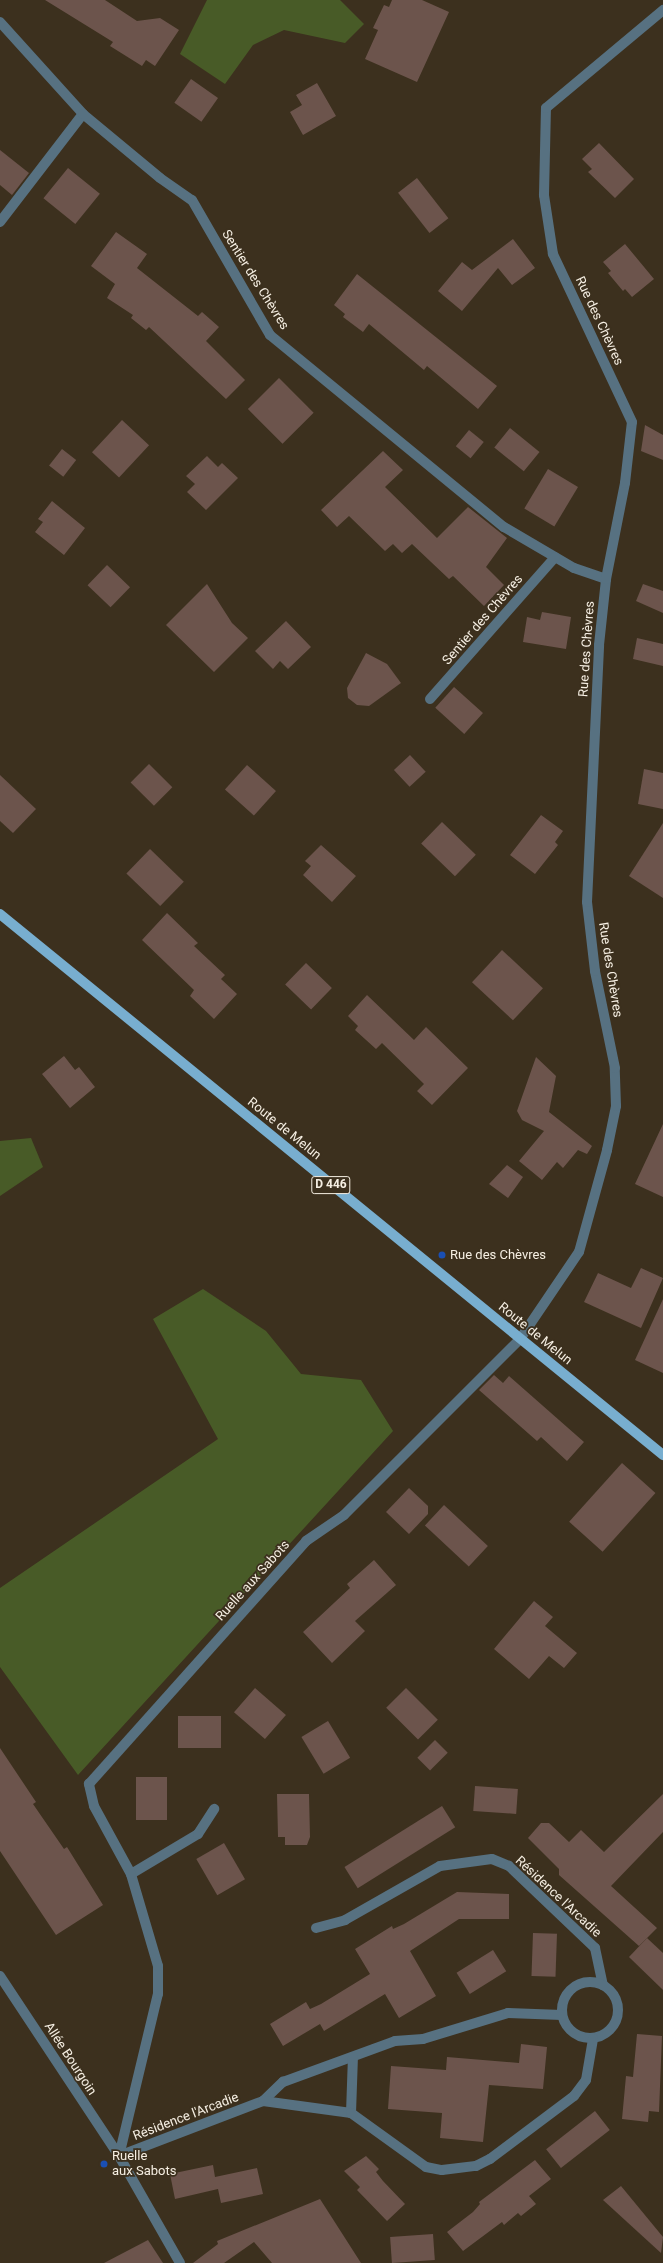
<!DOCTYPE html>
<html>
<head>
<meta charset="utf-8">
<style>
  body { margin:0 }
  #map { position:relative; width:663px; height:2263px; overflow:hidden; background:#3c301e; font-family:Roboto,sans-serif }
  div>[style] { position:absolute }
  .green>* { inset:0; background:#485b27 }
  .building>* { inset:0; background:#6c544c; transform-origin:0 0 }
  .service>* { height:10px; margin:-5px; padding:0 5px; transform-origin:5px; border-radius:5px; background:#577181 }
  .minor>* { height:10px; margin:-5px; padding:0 5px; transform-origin:5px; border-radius:5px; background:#577181 }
  .minor>.ring { margin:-5px; padding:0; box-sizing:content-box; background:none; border:10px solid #577181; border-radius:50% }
  .tertiary>* { height:10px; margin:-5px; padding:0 5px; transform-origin:5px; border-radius:5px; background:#577181 }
  .primary>* { height:10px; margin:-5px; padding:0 5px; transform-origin:5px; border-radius:5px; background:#78aecf }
  .dots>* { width:11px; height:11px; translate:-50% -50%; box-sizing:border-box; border:2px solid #3c301e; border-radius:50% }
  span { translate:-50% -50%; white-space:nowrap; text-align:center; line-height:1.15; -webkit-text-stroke:3.5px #3c301e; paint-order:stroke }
  .shield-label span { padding:1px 3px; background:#3c301e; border:1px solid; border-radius:3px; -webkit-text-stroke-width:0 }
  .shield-label { font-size:12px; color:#f6efe3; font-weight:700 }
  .street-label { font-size:13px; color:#f6efe3 }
  .poi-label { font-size:13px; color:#f6efe3 }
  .left { translate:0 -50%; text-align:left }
</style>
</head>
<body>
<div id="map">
  <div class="green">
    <div style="clip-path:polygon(207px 0,340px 0,364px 24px,345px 43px,284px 30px,253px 45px,225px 84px,180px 54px)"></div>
    <div style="clip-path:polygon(31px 1138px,43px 1167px,0 1196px,0 1141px)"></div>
    <div style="clip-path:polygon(203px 1289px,266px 1331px,301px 1374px,361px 1380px,393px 1431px,78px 1775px,0 1667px,0 1588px,218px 1439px,153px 1319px)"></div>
  </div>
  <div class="building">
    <div style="clip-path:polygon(45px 0,105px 0,137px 21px,160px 18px,179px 30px,155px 66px,146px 60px,142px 66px,110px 46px,113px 42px)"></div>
    <div style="clip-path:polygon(392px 0,422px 0,449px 12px,417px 82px,365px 59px,378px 30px,373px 28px,384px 5px,389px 7px)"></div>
    <div style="left:191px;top:79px;width:33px;height:29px;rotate:35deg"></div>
    <div style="clip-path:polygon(317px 83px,336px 116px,303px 135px,290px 112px,302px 105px,296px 95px)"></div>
    <div style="clip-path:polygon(599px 143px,634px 179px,615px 198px,588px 172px,592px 169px,582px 159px)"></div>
    <div style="clip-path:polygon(0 150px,29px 173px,12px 195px,0 185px)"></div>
    <div style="left:68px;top:168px;width:41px;height:39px;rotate:39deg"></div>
    <div style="left:417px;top:178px;width:51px;height:24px;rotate:52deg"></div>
    <div style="clip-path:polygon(116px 232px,147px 254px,137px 268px,198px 316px,202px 312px,219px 327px,206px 341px,245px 380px,226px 399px,149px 327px,146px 330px,131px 318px,133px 315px,107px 298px,115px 284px,91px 266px)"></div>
    <div style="clip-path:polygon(513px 239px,535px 268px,512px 285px,498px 268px,462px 311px,438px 291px,462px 262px,472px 270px)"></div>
    <div style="clip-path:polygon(625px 244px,654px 279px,632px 297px,625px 289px,623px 291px,608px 273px,611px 271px,603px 262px)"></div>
    <div style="clip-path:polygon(357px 274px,497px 386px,478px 409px,427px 366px,424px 370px,369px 324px,363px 332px,343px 317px,345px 314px,334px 305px)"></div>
    <div style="left:279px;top:378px;width:49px;height:44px;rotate:45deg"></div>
    <div style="left:122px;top:420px;width:37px;height:44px;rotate:43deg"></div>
    <div style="clip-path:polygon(645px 425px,663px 435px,663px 460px,641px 451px)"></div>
    <div style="left:510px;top:428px;width:38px;height:25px;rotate:39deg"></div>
    <div style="left:469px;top:430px;width:19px;height:21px;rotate:39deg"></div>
    <div style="left:62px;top:449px;width:18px;height:21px;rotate:38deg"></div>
    <div style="clip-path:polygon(383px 451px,403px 470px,385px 487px,437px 538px,468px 507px,507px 538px,486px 567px,504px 585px,484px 606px,453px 576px,449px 579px,412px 544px,402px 553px,393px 544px,385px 551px,349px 516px,337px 527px,321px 510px)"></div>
    <div style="clip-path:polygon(207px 456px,218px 467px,222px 463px,238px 478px,206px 510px,187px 492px,195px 484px,186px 476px)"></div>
    <div style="left:548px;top:469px;width:35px;height:46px;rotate:31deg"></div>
    <div style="clip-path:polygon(52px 501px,85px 528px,64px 555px,35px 532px,43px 522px,38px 519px)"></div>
    <div style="left:107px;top:565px;width:32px;height:28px;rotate:44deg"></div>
    <div style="clip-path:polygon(207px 584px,232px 623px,248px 638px,214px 672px,166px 625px)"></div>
    <div style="clip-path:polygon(643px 584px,663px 591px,663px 613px,636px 601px)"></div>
    <div style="clip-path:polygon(542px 612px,571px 617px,566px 649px,523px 642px,527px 617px,540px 620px)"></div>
    <div style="clip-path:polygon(286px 621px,311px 647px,288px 669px,280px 661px,273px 669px,255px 651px)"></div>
    <div style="clip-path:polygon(637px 638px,663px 644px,663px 666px,633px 659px)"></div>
    <div style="clip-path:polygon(366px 653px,387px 664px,401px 683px,369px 706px,357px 705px,348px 698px,347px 688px)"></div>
    <div style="left:454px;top:687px;width:39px;height:28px;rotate:42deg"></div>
    <div style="left:410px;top:755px;width:23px;height:22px;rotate:47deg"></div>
    <div style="left:149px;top:764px;width:33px;height:26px;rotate:45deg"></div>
    <div style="left:247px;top:765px;width:39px;height:33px;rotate:42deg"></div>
    <div style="clip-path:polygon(644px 769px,663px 773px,663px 809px,638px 804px)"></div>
    <div style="clip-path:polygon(0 775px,36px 809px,13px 833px,0 821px)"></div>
    <div style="clip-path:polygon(541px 815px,563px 831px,555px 842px,558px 845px,535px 874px,510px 855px)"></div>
    <div style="left:442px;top:822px;width:47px;height:30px;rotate:44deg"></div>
    <div style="clip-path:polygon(663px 823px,663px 898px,629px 876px)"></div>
    <div style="clip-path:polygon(321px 845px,356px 876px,332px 902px,303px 875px,311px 866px,305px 861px)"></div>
    <div style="left:150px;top:849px;width:47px;height:34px;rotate:44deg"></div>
    <div style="clip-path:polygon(167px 913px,198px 943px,194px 946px,225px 975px,221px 979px,237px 994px,214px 1019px,190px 996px,194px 990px,142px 940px)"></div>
    <div style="left:502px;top:950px;width:56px;height:44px;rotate:43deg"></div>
    <div style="left:306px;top:963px;width:36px;height:30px;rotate:44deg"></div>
    <div style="clip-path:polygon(367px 995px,414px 1040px,426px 1027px,468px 1068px,432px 1105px,417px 1091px,424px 1084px,382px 1043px,376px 1049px,355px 1030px,358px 1026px,348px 1016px)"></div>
    <div style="clip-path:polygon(64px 1056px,75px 1070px,79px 1067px,95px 1087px,70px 1108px,42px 1074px)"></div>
    <div style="clip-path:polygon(536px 1057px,556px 1076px,549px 1112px,592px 1146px,587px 1154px,578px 1150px,563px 1168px,557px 1162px,542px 1180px,519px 1161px,544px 1131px,522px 1120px,517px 1111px)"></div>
    <div style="clip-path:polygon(663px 1124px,663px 1197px,635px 1184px)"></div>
    <div style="clip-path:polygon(507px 1165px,523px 1177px,508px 1198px,489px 1184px)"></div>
    <div style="clip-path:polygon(641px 1268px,663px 1278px,641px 1328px,584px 1302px,598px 1273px,631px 1288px)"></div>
    <div style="clip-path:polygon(663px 1299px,663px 1373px,635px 1360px)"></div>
    <div style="clip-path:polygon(494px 1375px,503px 1383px,509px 1376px,584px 1442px,567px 1461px,541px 1437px,537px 1441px,479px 1390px)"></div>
    <div style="left:622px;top:1463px;width:45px;height:79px;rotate:42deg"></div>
    <div style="clip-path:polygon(409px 1488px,428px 1506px,428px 1514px,409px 1534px,386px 1512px)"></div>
    <div style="left:444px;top:1505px;width:60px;height:28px;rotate:43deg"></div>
    <div style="clip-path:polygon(374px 1560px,396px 1585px,355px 1621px,365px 1631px,332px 1663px,303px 1632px,350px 1588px,347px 1584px)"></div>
    <div style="clip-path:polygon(534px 1601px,553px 1617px,545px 1626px,577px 1653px,564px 1668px,549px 1656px,529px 1679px,494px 1649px)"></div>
    <div style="left:255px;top:1688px;width:41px;height:32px;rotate:41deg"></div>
    <div style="left:406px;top:1688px;width:45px;height:28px;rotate:45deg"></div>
    <div style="left:178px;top:1716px;width:43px;height:32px"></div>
    <div style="left:328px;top:1721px;width:43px;height:31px;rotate:59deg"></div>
    <div style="left:435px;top:1740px;width:18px;height:25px;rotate:45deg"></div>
    <div style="clip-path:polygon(0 1748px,36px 1802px,33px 1804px,64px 1849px,67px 1847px,103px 1905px,56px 1935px,0 1851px)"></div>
    <div style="left:136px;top:1777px;width:31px;height:43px"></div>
    <div style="left:475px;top:1786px;width:43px;height:25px;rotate:4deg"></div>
    <div style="clip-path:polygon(277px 1794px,309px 1794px,310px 1837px,307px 1845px,285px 1845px,285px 1837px,278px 1837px)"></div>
    <div style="clip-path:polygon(663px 1794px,663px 1832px,611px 1886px,657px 1928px,639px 1946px,559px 1875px,559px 1869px,528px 1838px,541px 1823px,549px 1823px,569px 1842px,581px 1830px,604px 1852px)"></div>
    <div style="left:442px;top:1806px;width:25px;height:115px;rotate:58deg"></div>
    <div style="left:224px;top:1843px;width:42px;height:32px;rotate:60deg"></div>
    <div style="clip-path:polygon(457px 1892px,509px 1894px,509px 1919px,459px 1919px,410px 1951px,436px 1996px,399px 2018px,385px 1994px,324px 2031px,320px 2024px,283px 2046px,270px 2024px,306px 2002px,310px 2009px,321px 2004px,370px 1974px,355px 1949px,392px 1926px,393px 1929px,404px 1924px)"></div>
    <div style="left:533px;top:1933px;width:24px;height:43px;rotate:2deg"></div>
    <div style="clip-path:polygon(647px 1938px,663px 1953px,663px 1990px,629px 1957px)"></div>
    <div style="left:493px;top:1950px;width:25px;height:43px;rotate:58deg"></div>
    <div style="clip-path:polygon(637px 2034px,662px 2036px,659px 2112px,649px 2111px,648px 2122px,622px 2119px,626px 2076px,633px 2077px)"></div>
    <div style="clip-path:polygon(521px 2044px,547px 2047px,543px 2089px,489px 2085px,483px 2142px,440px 2138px,442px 2113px,388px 2109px,391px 2066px,446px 2070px,447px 2057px,519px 2063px)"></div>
    <div style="left:595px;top:2111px;width:24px;height:62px;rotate:52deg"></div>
    <div style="clip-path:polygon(366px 2156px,379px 2169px,376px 2172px,383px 2181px,405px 2204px,387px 2221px,357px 2190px,360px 2187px,344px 2171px)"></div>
    <div style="clip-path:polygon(535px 2160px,551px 2179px,529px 2196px,536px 2204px,521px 2216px,518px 2213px,504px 2225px,502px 2222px,463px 2251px,447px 2232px,473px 2212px,480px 2204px,479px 2202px)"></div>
    <div style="clip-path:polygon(213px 2165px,215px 2177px,257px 2168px,263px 2194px,221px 2203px,218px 2189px,175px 2199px,170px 2174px)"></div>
    <div style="clip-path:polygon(621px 2186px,663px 2237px,661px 2253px,603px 2200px)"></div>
    <div style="clip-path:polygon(320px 2199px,361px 2263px,272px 2263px,254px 2242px,224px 2263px,193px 2263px,218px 2244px,217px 2241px)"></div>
    <div style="left:433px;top:2234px;width:26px;height:43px;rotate:86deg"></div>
    <div style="clip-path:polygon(148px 2240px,163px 2263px,104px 2263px)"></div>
  </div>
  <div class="service">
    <div style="left:0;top:222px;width:136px;rotate:-52.5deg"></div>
  </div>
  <div class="minor">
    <div style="left:0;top:22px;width:124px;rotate:47.9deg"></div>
    <div style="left:83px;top:114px;width:100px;rotate:39.7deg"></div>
    <div style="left:160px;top:178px;width:39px;rotate:35deg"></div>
    <div style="left:192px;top:200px;width:156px;rotate:60deg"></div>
    <div style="left:270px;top:335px;width:303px;rotate:39.4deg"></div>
    <div style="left:504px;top:527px;width:81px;rotate:30.4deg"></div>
    <div style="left:574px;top:568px;width:34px;rotate:19deg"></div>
    <div style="left:430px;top:699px;width:189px;rotate:-48.6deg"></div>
    <div style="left:131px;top:1874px;width:78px;rotate:-30.8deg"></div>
    <div style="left:198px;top:1834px;width:30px;rotate:-57deg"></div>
    <div style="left:316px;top:1928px;width:30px;rotate:-15deg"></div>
    <div style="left:345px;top:1920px;width:109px;rotate:-29.6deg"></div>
    <div style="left:440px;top:1866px;width:52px;rotate:-7.7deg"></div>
    <div style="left:492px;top:1859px;width:18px;rotate:22deg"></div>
    <div style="left:509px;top:1866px;width:119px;rotate:43.6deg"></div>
    <div style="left:595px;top:1948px;width:38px;rotate:78deg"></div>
    <div class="ring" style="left:562px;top:1982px;width:46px;height:46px"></div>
    <div style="left:263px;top:2101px;width:28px;rotate:-44deg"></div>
    <div style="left:283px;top:2082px;width:119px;rotate:-20.1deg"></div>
    <div style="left:395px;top:2041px;width:28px;rotate:-4deg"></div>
    <div style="left:423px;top:2039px;width:89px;rotate:-17deg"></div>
    <div style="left:508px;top:2013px;width:54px;rotate:2.1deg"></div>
    <div style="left:351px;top:2113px;width:56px;rotate:-88deg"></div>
    <div style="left:119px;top:2156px;width:167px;rotate:-76.5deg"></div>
    <div style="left:158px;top:1994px;width:28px;rotate:-90deg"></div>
    <div style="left:158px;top:1966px;width:96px;rotate:-106.4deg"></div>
    <div style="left:131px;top:1874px;width:77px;rotate:-118.6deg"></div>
    <div style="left:94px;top:1806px;width:23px;rotate:-103deg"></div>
    <div style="left:89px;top:1784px;width:326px;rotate:-48.2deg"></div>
    <div style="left:306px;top:1541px;width:46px;rotate:-34.4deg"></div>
    <div style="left:344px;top:1515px;width:249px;rotate:-45deg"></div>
    <div style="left:520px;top:1339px;width:105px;rotate:-55.9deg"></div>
    <div style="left:579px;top:1252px;width:106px;rotate:-74.6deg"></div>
    <div style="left:607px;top:1150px;width:45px;rotate:-78.4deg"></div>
    <div style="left:616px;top:1106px;width:38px;rotate:-92deg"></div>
    <div style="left:615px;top:1068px;width:99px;rotate:-101.7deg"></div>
    <div style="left:595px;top:971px;width:69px;rotate:-96.6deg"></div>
    <div style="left:587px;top:902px;width:257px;rotate:-87.3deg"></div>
    <div style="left:599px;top:645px;width:66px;rotate:-83.9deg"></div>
    <div style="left:606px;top:579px;width:98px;rotate:-78.8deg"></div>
    <div style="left:625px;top:483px;width:61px;rotate:-83.5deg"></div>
    <div style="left:632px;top:422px;width:186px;rotate:-115.2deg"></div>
    <div style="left:553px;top:254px;width:60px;rotate:-98.7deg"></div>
    <div style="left:544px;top:195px;width:87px;rotate:-88.7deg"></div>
    <div style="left:546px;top:108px;width:153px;rotate:-39.9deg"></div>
    <div style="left:119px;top:2156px;width:154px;rotate:-20.9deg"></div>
    <div style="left:263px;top:2101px;width:89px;rotate:7.8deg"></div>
    <div style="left:351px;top:2113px;width:92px;rotate:35.8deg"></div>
    <div style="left:426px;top:2167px;width:16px;rotate:11deg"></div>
    <div style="left:442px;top:2170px;width:34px;rotate:-7deg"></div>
    <div style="left:476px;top:2166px;width:16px;rotate:-27deg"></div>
    <div style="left:490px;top:2159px;width:105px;rotate:-36.9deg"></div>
    <div style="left:574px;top:2096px;width:20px;rotate:-53deg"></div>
    <div style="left:586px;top:2080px;width:42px;rotate:-80.3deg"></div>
  </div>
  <div class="tertiary">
    <div style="left:0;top:1976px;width:216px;rotate:56.5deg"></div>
    <div style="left:119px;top:2156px;width:123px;rotate:60.3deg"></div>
  </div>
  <div class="primary">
    <div style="left:0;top:914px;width:856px;rotate:39.21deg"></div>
  </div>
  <div class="dots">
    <div style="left:442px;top:1255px;background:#1a4fb4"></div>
    <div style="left:104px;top:2164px;background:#1a4fb4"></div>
  </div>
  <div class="shield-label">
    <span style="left:331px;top:1185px">D 446</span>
  </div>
  <div class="street-label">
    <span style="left:255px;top:280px;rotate:58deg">Sentier des Chèvres</span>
    <span style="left:599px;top:321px;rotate:65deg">Rue des Chèvres</span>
    <span style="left:483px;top:620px;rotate:-49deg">Sentier des Chèvres</span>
    <span style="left:587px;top:649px;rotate:-86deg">Rue des Chèvres</span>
    <span style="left:610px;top:970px;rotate:81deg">Rue des Chèvres</span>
    <span style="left:284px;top:1129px;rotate:39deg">Route de Melun</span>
    <span style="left:535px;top:1334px;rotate:39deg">Route de Melun</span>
    <span style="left:253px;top:1581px;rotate:-48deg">Ruelle aux Sabots</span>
    <span style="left:558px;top:1897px;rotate:43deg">Résidence l'Arcadie</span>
    <span style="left:70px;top:2059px;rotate:57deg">Allée Bourgoin</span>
    <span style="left:186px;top:2117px;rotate:-21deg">Résidence l'Arcadie</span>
  </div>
  <div class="poi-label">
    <span class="left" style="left:450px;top:1255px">Rue des Chèvres</span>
    <span class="left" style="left:112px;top:2164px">Ruelle<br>aux Sabots</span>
  </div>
</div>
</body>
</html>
